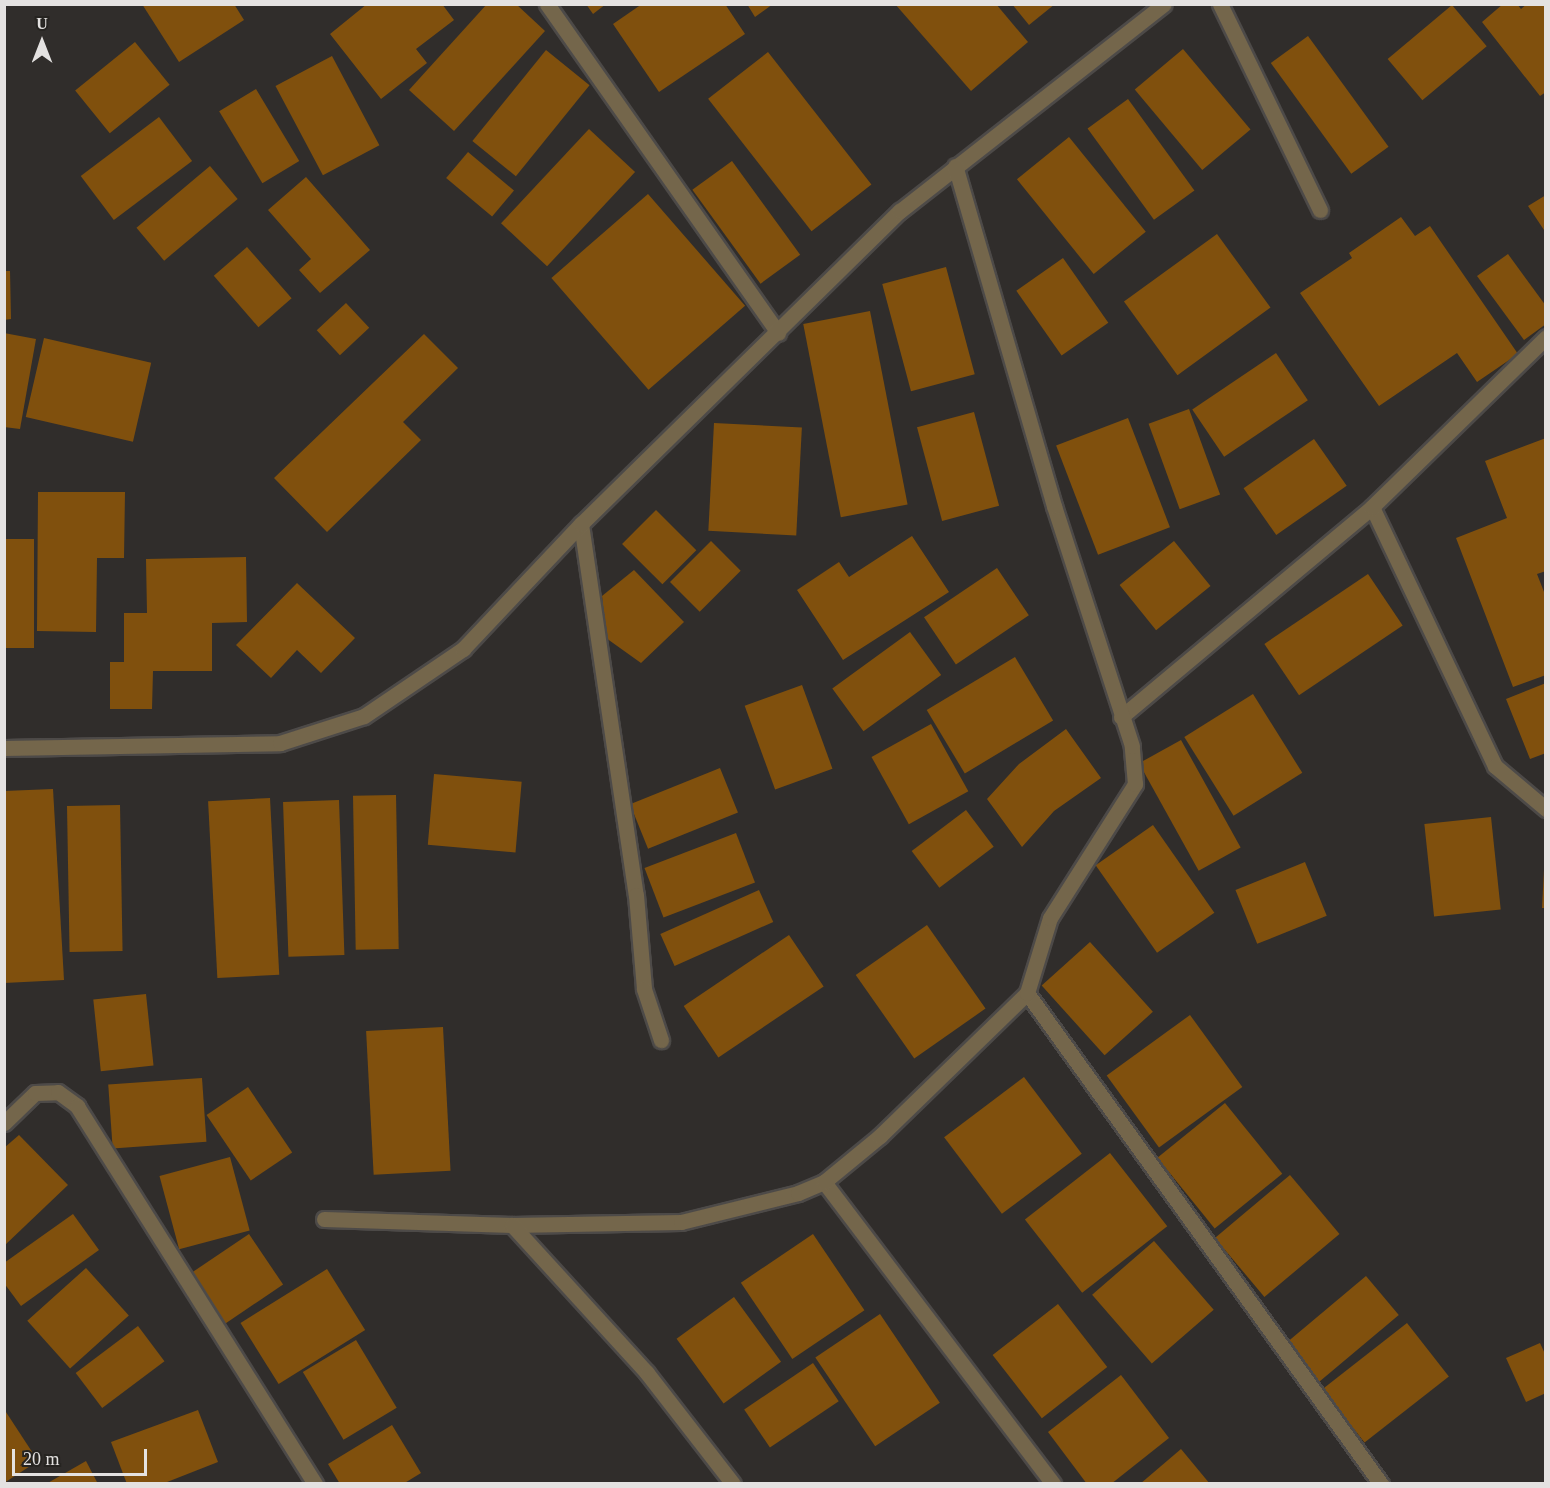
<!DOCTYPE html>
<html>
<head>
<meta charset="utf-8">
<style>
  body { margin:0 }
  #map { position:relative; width:1550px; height:1488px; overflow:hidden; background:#302d2b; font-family:Georgia,serif }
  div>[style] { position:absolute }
  .building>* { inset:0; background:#80500d; transform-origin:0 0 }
  .roads { filter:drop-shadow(2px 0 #4d4a48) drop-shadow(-2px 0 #4d4a48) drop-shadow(0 2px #4d4a48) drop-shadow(0 -2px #4d4a48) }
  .street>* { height:15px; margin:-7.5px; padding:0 7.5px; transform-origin:7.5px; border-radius:7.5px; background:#74664b }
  span { translate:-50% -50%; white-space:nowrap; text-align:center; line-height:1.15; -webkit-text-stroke:5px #262421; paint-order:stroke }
  .frame { position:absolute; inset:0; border:6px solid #e4e2e1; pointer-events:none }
  .north { position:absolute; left:12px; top:12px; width:60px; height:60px; -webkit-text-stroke:4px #262421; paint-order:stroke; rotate:0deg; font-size:16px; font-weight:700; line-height:24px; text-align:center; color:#e4e2e1 }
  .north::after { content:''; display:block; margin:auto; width:21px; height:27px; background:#e4e2e1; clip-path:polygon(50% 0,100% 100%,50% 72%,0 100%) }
  .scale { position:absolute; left:12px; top:1449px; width:135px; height:27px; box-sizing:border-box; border:3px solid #e4e2e1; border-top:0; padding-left:8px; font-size:18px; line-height:21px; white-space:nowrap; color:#e4e2e1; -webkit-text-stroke:4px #262421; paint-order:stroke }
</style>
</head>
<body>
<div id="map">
  <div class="building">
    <div style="clip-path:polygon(142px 4px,234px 4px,244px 20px,179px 62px)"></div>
    <div style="clip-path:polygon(367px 4px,442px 4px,454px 20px,416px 49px,427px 63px,381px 99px,330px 34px)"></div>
    <div style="clip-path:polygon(487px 4px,516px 4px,545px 31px,454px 131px,409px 90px)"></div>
    <div style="clip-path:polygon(586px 4px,606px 4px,593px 14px)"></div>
    <div style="clip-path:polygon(642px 4px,725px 4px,745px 34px,659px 92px,613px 24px)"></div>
    <div style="clip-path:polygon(747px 4px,773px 4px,755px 17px)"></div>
    <div style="clip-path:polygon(895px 4px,996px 4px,1028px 42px,971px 91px)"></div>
    <div style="clip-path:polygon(1012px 4px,1055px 4px,1029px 25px)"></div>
    <div style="clip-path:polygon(1503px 4px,1517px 4px,1521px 9px,1527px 4px,1546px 4px,1546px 92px,1540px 96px,1482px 22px)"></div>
    <div style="left:1452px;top:5px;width:54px;height:84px;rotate:50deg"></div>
    <div style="left:1308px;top:36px;width:137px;height:46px;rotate:54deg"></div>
    <div style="left:135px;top:42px;width:55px;height:77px;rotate:51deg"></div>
    <div style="left:1183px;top:49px;width:105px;height:63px;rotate:50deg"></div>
    <div style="left:546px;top:50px;width:56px;height:117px;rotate:39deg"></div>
    <div style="left:768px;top:52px;width:168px;height:76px;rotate:52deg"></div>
    <div style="left:332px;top:56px;width:101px;height:64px;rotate:62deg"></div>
    <div style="left:256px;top:89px;width:84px;height:43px;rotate:59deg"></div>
    <div style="left:1128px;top:99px;width:113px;height:50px;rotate:54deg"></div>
    <div style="left:159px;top:117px;width:55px;height:98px;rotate:53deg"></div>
    <div style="left:589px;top:129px;width:63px;height:129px;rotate:43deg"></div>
    <div style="left:1069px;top:137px;width:122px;height:67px;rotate:51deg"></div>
    <div style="left:468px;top:152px;width:60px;height:34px;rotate:40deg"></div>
    <div style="left:732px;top:161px;width:116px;height:49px;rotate:54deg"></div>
    <div style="left:210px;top:166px;width:43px;height:96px;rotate:50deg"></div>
    <div style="clip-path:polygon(306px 177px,370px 250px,320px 293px,299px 270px,311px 259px,268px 210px)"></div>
    <div style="left:648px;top:194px;width:148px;height:128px;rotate:49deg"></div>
    <div style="clip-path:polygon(1546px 195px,1546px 233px,1528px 206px)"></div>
    <div style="clip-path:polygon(1401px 217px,1415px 236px,1430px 226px,1518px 354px,1477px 382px,1457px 353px,1379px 406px,1300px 293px,1352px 258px,1349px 253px)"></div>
    <div style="left:1217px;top:234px;width:91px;height:115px;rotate:54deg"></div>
    <div style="left:247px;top:247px;width:68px;height:44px;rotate:49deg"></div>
    <div style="clip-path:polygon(1508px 254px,1546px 306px,1546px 324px,1524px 340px,1477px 276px)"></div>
    <div style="left:1063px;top:258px;width:79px;height:57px;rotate:55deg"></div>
    <div style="left:946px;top:267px;width:111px;height:66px;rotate:75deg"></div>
    <div style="clip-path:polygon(4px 271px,10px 271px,11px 319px,4px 320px)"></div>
    <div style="left:346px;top:303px;width:34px;height:40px;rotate:47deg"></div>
    <div style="left:870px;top:311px;width:197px;height:68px;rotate:79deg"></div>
    <div style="clip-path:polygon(4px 333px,36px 339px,20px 429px,4px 427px)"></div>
    <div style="clip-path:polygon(424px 334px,458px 368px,403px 422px,421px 440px,327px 532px,274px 478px)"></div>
    <div style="left:44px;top:338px;width:110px;height:81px;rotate:13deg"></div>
    <div style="left:1276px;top:353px;width:57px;height:101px;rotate:56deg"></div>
    <div style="left:1189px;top:409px;width:91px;height:43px;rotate:70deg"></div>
    <div style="left:974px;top:412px;width:97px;height:59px;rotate:75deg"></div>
    <div style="left:1128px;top:418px;width:117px;height:77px;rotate:69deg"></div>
    <div style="left:714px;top:423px;width:88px;height:108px;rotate:3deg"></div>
    <div style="clip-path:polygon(1546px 438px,1546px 571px,1537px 574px,1546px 597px,1546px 675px,1513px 687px,1456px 538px,1507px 518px,1485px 461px)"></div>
    <div style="left:1314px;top:439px;width:57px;height:86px;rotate:55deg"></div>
    <div style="clip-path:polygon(38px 492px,125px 492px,124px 558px,97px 558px,96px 632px,37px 631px)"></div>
    <div style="left:656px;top:510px;width:57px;height:48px;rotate:45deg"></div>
    <div style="clip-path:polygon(912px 536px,949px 592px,843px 660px,797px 590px,839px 562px,849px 577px)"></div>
    <div style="left:4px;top:539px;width:30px;height:109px"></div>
    <div style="left:711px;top:541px;width:42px;height:58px;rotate:45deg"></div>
    <div style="left:1174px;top:541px;width:58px;height:70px;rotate:51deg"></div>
    <div style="clip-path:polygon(246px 557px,247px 622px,212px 623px,212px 671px,153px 671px,152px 709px,110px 709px,110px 662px,124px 662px,124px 613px,147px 613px,146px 559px)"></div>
    <div style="left:997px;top:568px;width:57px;height:88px;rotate:56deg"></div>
    <div style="clip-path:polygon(634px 570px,684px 622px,641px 663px,606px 638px,602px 596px)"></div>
    <div style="left:1368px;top:574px;width:62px;height:125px;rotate:56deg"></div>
    <div style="clip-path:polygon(297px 583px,355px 638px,321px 673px,297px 650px,271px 678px,236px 645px)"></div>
    <div style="left:910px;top:632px;width:53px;height:96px;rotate:54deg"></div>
    <div style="left:1015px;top:657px;width:74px;height:103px;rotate:59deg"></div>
    <div style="clip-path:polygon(1546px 683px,1546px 753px,1530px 759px,1506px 699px)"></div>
    <div style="left:802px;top:685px;width:89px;height:61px;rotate:70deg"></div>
    <div style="left:1253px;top:694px;width:93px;height:81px;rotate:58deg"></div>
    <div style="left:931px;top:724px;width:77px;height:68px;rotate:61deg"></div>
    <div style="clip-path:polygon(1066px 729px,1101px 778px,1054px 811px,1022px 847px,987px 799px,1019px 764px)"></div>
    <div style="left:1181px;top:740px;width:123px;height:48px;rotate:61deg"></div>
    <div style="left:720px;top:768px;width:48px;height:97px;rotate:68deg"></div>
    <div style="left:434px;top:774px;width:88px;height:71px;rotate:5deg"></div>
    <div style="clip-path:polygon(53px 789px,64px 980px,4px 983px,4px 791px)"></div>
    <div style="left:396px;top:795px;width:154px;height:43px;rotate:89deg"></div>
    <div style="left:270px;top:798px;width:177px;height:62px;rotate:87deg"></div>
    <div style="left:339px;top:800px;width:155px;height:56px;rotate:88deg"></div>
    <div style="left:120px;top:805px;width:146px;height:53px;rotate:89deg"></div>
    <div style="left:966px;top:810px;width:46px;height:68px;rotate:53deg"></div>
    <div style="left:1491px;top:817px;width:93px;height:67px;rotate:84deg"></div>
    <div style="left:1153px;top:825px;width:107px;height:70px;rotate:55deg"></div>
    <div style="left:736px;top:833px;width:53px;height:98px;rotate:69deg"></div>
    <div style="left:1305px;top:862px;width:58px;height:75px;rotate:68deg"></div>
    <div style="clip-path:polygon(1544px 870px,1546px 870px,1546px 908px,1542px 908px)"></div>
    <div style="left:759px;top:890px;width:35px;height:108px;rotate:66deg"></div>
    <div style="left:927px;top:925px;width:102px;height:87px;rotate:55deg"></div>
    <div style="left:789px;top:935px;width:62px;height:127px;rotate:56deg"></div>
    <div style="left:1090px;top:942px;width:94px;height:65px;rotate:48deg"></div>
    <div style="left:146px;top:994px;width:72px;height:53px;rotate:84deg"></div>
    <div style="left:1190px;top:1015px;width:89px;height:103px;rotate:54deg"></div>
    <div style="left:443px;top:1027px;width:144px;height:77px;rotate:87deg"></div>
    <div style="left:1024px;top:1077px;width:96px;height:100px;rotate:53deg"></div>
    <div style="left:202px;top:1078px;width:64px;height:94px;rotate:86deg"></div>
    <div style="left:248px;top:1087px;width:79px;height:50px;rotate:56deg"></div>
    <div style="left:1225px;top:1103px;width:91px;height:87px;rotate:51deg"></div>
    <div style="clip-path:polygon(19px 1135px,68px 1185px,4px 1246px,4px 1148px)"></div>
    <div style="left:1110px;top:1153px;width:93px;height:108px;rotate:52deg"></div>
    <div style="left:230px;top:1157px;width:76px;height:73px;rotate:75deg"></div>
    <div style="left:1290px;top:1175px;width:77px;height:98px;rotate:50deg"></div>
    <div style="clip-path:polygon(73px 1214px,99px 1250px,21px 1306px,4px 1283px,4px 1263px)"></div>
    <div style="left:249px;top:1234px;width:61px;height:70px;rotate:56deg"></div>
    <div style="left:813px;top:1234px;width:92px;height:87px;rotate:56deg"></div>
    <div style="left:1154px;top:1241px;width:91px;height:82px;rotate:49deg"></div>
    <div style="left:86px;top:1268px;width:64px;height:79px;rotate:48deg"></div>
    <div style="left:327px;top:1269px;width:72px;height:102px;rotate:58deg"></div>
    <div style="left:1366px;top:1276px;width:51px;height:105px;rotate:50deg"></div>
    <div style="left:734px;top:1297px;width:80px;height:71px;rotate:54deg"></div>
    <div style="left:1058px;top:1304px;width:80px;height:83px;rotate:52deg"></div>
    <div style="left:880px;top:1314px;width:107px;height:78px;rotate:56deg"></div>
    <div style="left:1407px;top:1323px;width:68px;height:107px;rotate:52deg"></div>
    <div style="left:138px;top:1326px;width:44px;height:78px;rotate:53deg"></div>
    <div style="left:356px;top:1340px;width:79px;height:62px;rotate:59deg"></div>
    <div style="clip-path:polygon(1540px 1343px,1546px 1356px,1546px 1393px,1526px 1402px,1506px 1358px)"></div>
    <div style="left:813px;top:1363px;width:46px;height:83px;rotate:56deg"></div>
    <div style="clip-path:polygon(1121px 1375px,1169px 1438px,1111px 1484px,1087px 1484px,1048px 1432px)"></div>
    <div style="clip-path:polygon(4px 1409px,38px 1461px,4px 1483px)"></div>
    <div style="clip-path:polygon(198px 1410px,218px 1462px,162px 1484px,127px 1484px,111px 1442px)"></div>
    <div style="clip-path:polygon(392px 1425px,421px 1473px,403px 1484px,340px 1484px,328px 1464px)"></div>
    <div style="clip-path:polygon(1181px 1449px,1210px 1484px,1140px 1484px)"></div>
    <div style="clip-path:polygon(86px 1461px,98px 1484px,46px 1484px)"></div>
  </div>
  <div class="roads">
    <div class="street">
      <div style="left:547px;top:4px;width:402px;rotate:54.9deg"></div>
      <div style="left:1220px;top:4px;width:229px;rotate:64.1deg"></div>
      <div style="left:1372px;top:507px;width:287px;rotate:64.6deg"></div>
      <div style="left:1495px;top:766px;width:67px;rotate:40.1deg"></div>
      <div style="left:581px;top:524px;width:375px;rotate:81.6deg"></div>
      <div style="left:636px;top:895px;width:94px;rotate:85.1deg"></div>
      <div style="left:644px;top:989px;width:54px;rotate:71.6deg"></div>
      <div style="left:1121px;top:717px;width:327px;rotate:-39.9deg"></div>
      <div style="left:1372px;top:507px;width:243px;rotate:-44.3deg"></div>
      <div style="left:4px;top:748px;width:276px;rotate:-1deg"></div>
      <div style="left:280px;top:743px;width:88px;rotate:-17.8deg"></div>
      <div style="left:364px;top:716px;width:120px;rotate:-34.1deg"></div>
      <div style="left:463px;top:649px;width:172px;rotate:-46.7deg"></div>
      <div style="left:581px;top:524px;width:447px;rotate:-44.5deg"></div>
      <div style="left:900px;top:211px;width:335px;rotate:-38.1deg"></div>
      <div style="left:1027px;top:993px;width:605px;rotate:54.21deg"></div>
      <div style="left:4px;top:1123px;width:43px;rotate:-44.1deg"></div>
      <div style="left:35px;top:1093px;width:23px;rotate:-2deg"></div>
      <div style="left:58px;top:1092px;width:24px;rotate:36deg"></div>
      <div style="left:77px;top:1106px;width:447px;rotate:57.8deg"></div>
      <div style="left:824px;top:1182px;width:379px;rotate:52.8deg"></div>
      <div style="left:324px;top:1219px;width:188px;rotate:1.8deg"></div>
      <div style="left:512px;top:1225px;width:169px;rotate:-1deg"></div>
      <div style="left:681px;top:1222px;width:121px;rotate:-13.9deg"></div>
      <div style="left:798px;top:1193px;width:28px;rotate:-23deg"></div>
      <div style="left:824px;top:1182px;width:72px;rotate:-39.4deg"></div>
      <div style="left:880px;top:1136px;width:205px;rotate:-44.2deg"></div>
      <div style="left:1027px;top:993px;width:78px;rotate:-73deg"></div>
      <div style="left:1050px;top:918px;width:159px;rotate:-57.6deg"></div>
      <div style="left:1135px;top:784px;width:38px;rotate:-95deg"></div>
      <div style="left:1132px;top:746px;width:252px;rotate:-108deg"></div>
      <div style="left:1054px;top:506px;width:354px;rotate:-106.2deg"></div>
      <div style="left:512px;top:1225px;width:200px;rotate:47.6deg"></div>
      <div style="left:647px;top:1373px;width:140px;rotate:52.2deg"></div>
    </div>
  </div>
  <div class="frame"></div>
  <div class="north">U</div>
  <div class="scale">20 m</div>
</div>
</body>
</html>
